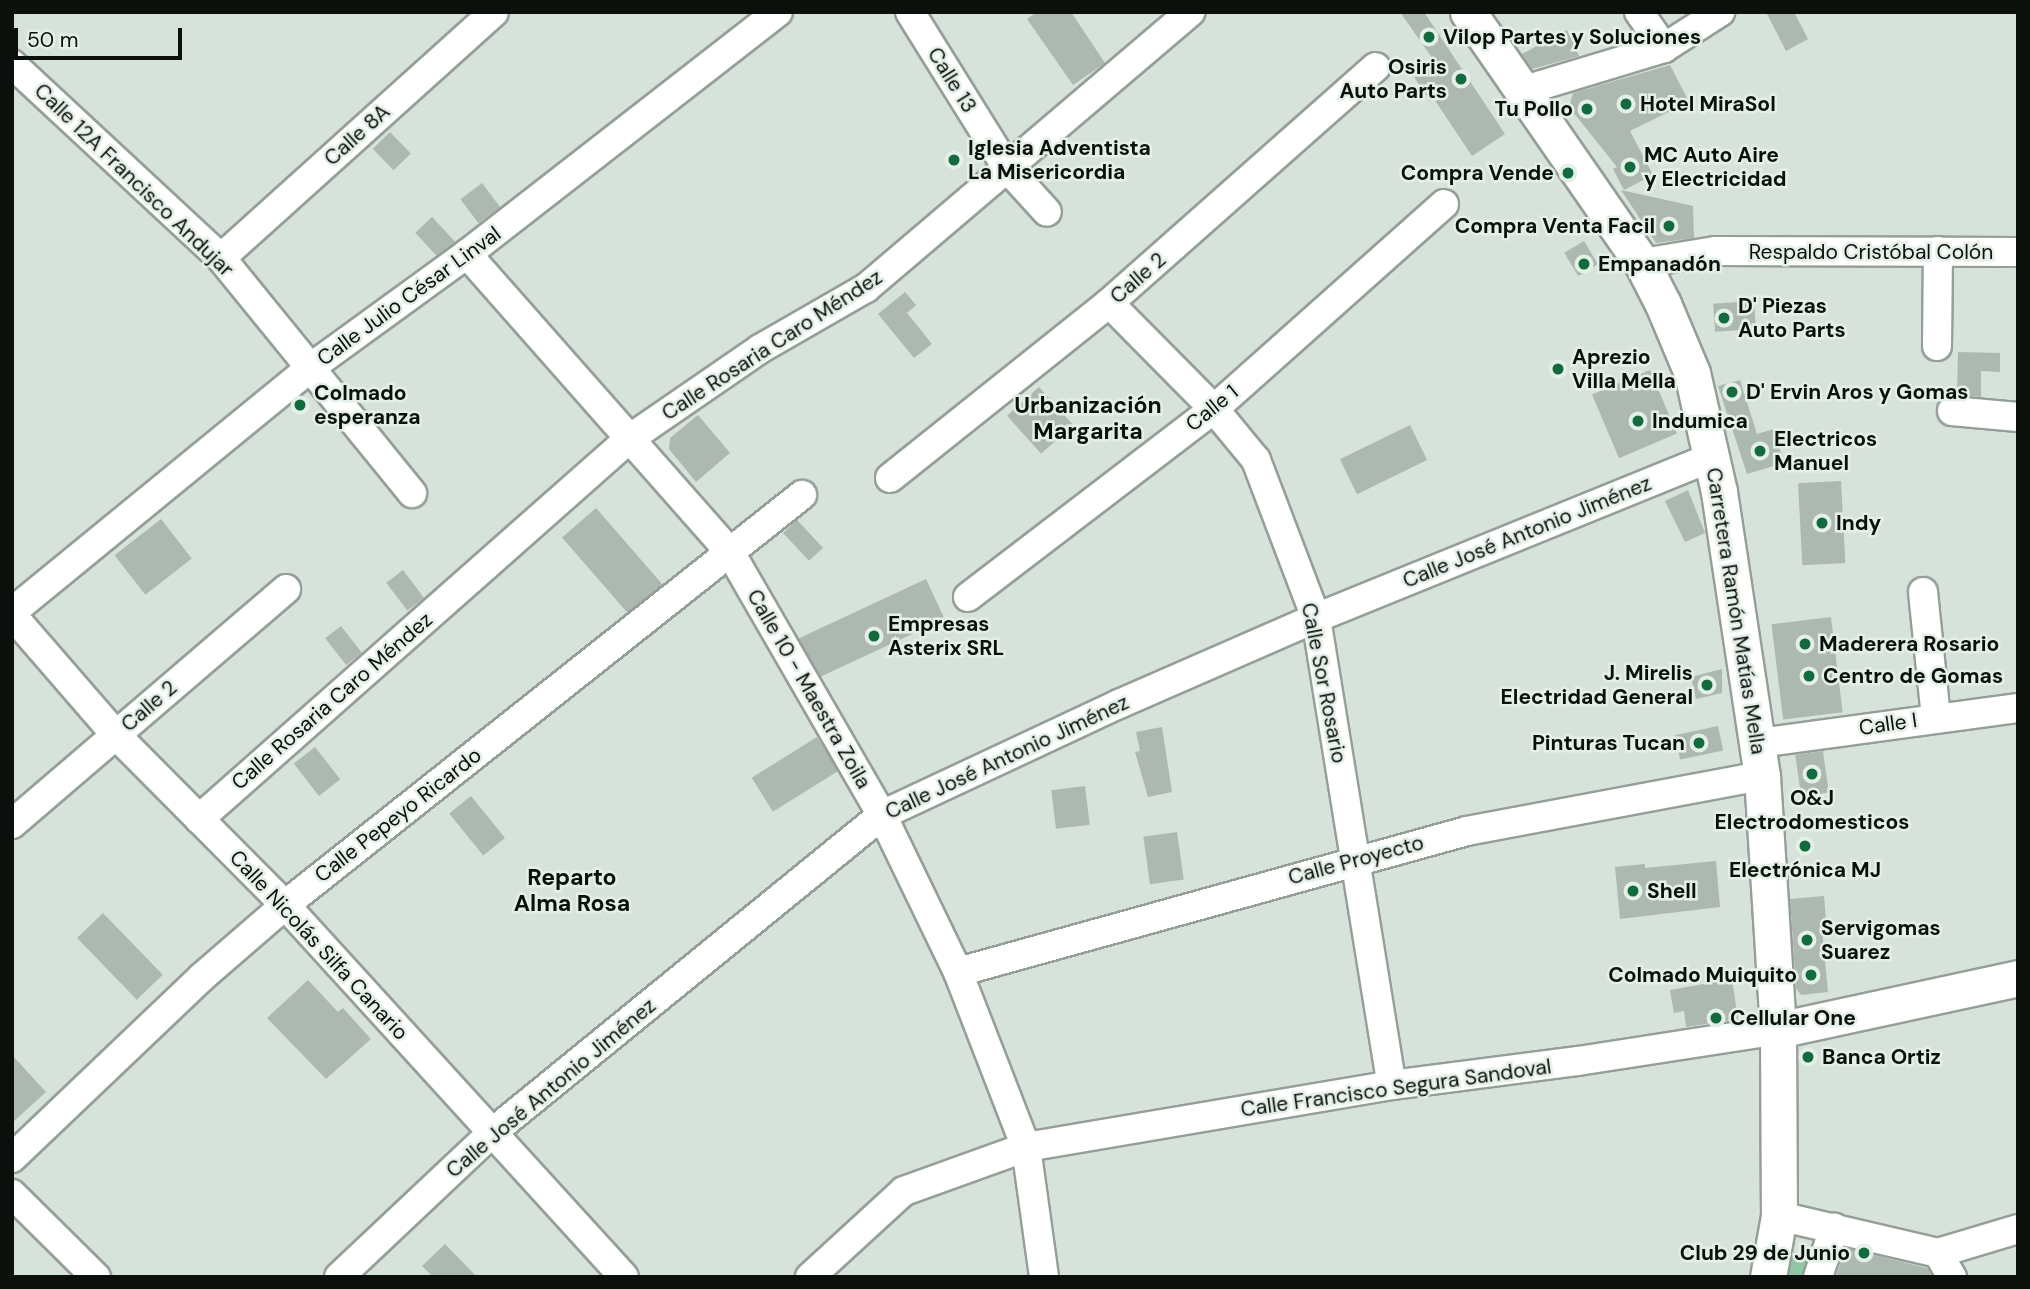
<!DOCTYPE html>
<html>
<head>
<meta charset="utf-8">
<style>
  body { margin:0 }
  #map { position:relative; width:2030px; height:1289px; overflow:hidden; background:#d6e2da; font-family:"DM Sans",sans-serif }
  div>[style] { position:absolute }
  .green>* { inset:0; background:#92c6a3 }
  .building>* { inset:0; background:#adb8b0; transform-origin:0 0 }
  .roads { filter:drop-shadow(2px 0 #949f97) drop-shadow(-2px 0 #949f97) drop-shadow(0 2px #949f97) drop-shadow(0 -2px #949f97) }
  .minor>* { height:28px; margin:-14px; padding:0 14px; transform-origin:14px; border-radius:14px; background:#fff }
  .major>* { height:35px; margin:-17.5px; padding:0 17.5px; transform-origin:17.5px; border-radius:17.5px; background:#fff }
  .dots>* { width:19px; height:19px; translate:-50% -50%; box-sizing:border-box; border:4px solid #e4efe7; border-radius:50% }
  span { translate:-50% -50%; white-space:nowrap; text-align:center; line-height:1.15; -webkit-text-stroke:5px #e4efe7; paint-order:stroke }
  .poi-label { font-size:21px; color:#0c100d; font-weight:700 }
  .left { translate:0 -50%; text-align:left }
  .right { translate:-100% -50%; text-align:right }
  .street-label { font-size:21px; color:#0c100d }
  .neighbourhood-label { font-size:23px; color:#0c100d; font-weight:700 }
  .frame { position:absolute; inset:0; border:14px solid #0c100d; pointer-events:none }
  .scale { position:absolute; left:14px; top:28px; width:168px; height:32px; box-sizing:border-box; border:4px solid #0c100d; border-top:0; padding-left:9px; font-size:21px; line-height:24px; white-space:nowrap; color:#0c100d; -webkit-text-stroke:5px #e4efe7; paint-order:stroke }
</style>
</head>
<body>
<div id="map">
  <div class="green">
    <div style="clip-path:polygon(1788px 1251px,1813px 1257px,1806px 1277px,1781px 1277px)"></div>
  </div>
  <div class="building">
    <div style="clip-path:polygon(1037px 12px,1071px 12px,1105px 63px,1073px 85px,1027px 19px)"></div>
    <div style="clip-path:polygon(1400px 12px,1424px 12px,1505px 134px,1472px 156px,1434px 99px,1430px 101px,1414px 77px,1435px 62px)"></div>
    <div style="clip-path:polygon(1766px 12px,1794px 12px,1808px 39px,1786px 51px)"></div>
    <div style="clip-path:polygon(1567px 30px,1579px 56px,1532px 69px,1522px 54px)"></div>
    <div style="clip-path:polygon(1670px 65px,1689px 102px,1630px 131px,1653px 175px,1624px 190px,1613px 169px,1617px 167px,1569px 107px,1573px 93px)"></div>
    <div style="left:390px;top:132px;width:30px;height:24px;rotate:46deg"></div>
    <div style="left:482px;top:183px;width:30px;height:27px;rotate:53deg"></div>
    <div style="clip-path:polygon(1621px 190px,1693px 206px,1694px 238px,1656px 243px)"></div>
    <div style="left:432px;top:217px;width:34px;height:23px;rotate:47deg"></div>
    <div style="left:1584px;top:241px;width:27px;height:23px;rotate:59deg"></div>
    <div style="clip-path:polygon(905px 292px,916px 305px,907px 313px,932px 344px,914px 358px,878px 314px)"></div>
    <div style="left:1754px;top:301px;width:28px;height:41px;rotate:86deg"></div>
    <div style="clip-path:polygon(1958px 352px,2000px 353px,2000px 372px,1981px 371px,1981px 397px,1957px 395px)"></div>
    <div style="left:1650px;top:370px;width:69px;height:63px;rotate:67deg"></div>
    <div style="clip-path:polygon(1740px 380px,1757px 434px,1774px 429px,1784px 463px,1747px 474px,1718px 386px)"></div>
    <div style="left:1039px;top:387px;width:51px;height:43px;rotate:48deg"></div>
    <div style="clip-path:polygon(698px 415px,730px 453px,696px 482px,669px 449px,670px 438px)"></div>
    <div style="left:1410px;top:425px;width:39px;height:78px;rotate:64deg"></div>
    <div style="left:1841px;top:481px;width:82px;height:43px;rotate:87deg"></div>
    <div style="clip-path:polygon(1688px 490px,1705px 533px,1685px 542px,1665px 501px)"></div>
    <div style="left:596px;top:508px;width:101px;height:45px;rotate:49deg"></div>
    <div style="left:161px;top:519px;width:50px;height:59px;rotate:52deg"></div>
    <div style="left:797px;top:520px;width:38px;height:19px;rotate:47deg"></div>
    <div style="left:403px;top:570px;width:35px;height:21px;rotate:53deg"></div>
    <div style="left:926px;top:579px;width:44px;height:140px;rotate:65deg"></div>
    <div style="left:1831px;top:617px;width:96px;height:60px;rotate:83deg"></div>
    <div style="left:341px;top:626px;width:34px;height:20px;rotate:52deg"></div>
    <div style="clip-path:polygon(1722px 669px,1722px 693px,1696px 699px,1691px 677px)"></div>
    <div style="left:1718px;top:726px;width:25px;height:44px;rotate:78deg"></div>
    <div style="clip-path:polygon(1162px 727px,1172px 792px,1148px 797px,1135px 752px,1140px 751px,1136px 732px)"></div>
    <div style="left:817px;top:737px;width:40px;height:77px;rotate:58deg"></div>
    <div style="left:315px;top:747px;width:41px;height:27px;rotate:52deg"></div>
    <div style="left:1823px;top:751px;width:42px;height:28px;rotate:82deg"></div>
    <div style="left:1085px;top:786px;width:39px;height:34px;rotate:83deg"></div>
    <div style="left:471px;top:796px;width:54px;height:28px;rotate:51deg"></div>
    <div style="left:1177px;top:832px;width:48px;height:34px;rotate:82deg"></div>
    <div style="clip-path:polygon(1716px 861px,1720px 907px,1620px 919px,1615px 867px,1645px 864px,1645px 868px)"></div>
    <div style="clip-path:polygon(1824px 896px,1826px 920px,1821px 920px,1828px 992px,1801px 995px,1796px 988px,1790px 899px)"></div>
    <div style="left:103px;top:913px;width:86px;height:36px;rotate:46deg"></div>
    <div style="clip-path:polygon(1732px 979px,1738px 1019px,1686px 1027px,1684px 1011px,1674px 1013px,1670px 990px)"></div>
    <div style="clip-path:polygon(308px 980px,338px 1012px,343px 1008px,371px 1039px,326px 1079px,267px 1018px)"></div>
    <div style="clip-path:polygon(12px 1055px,46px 1092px,12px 1123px)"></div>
    <div style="clip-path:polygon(445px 1244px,477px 1277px,433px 1277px,422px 1266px)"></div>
    <div style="clip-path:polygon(1845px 1248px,1927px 1268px,1933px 1277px,1836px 1277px)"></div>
  </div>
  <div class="roads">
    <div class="minor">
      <div style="left:910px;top:12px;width:184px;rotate:58.1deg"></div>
      <div style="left:1007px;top:168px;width:59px;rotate:47.7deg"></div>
      <div style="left:1639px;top:12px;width:44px;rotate:55.2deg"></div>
      <div style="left:12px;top:64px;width:285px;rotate:42.9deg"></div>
      <div style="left:221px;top:258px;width:303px;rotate:50.9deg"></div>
      <div style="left:1525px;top:90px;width:145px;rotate:-16.8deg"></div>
      <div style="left:1664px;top:48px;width:67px;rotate:-32.7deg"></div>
      <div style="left:467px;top:254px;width:397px;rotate:48.6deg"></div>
      <div style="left:730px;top:552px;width:304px;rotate:60deg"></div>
      <div style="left:882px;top:815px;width:174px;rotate:64.2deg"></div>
      <div style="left:958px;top:972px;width:188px;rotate:68.8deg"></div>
      <div style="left:1026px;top:1147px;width:131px;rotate:82.1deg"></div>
      <div style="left:221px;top:258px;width:367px;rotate:-42deg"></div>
      <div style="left:1642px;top:263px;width:74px;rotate:-9.3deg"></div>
      <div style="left:1715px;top:251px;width:303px;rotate:0.2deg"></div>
      <div style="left:1109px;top:303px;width:149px;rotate:45.3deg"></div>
      <div style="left:1214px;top:409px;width:66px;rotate:50.5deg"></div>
      <div style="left:1256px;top:460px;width:169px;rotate:69.2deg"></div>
      <div style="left:1316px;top:618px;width:473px;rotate:80.8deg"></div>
      <div style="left:1937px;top:346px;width:95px;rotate:-89.4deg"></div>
      <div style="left:1952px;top:411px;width:66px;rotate:5.2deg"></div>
      <div style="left:890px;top:478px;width:280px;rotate:-38.6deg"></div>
      <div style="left:1109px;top:303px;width:356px;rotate:-41.5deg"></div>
      <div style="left:1923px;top:592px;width:126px;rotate:84.1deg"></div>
      <div style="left:968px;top:597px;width:310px;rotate:-37.4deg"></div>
      <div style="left:1214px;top:409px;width:308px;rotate:-41.7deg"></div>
      <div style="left:12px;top:612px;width:385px;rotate:-39.3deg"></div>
      <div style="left:310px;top:368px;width:194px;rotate:-36deg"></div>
      <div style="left:467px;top:254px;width:394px;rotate:-37.9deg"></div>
      <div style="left:12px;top:615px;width:159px;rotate:49.1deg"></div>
      <div style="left:116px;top:735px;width:240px;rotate:45.2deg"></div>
      <div style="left:285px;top:905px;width:503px;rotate:47.66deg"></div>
      <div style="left:1759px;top:743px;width:261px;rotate:-7.7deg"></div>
      <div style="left:199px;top:819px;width:574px;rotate:-41.47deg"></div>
      <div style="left:629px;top:439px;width:159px;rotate:-34.5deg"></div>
      <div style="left:760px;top:349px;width:122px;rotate:-29.9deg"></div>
      <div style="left:866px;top:288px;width:426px;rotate:-40.4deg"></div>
      <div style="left:12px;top:824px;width:361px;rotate:-40.6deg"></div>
      <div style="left:958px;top:972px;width:528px;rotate:-15.48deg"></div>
      <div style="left:1467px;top:831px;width:300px;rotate:-10.6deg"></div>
      <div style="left:12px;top:1158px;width:262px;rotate:-43.6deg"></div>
      <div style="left:202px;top:977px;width:110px;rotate:-40.9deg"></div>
      <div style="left:285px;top:905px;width:660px;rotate:-38.42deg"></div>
      <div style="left:12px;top:1194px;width:118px;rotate:44.7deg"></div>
      <div style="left:1779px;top:1216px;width:163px;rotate:13.1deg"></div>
      <div style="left:1938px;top:1253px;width:28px;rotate:60deg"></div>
      <div style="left:1938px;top:1253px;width:84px;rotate:-16.7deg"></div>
      <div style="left:339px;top:1277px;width:213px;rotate:-43.3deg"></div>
      <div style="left:494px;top:1131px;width:500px;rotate:-39.16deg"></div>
      <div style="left:882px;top:815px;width:262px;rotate:-25.1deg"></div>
      <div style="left:1119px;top:704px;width:215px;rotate:-23.6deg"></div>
      <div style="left:1316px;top:618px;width:427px;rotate:-22.1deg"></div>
      <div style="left:810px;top:1277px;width:127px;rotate:-42.5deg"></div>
      <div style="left:904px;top:1191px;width:130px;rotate:-19.8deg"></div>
      <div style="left:1026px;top:1147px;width:371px;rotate:-9.6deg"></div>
      <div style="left:1392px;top:1085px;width:188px;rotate:-7.4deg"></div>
      <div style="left:1578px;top:1061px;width:202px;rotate:-8.8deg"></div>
      <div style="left:1818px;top:1277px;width:52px;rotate:-71.9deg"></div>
    </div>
    <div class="major">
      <div style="left:1468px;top:12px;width:305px;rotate:55.3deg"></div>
      <div style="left:1642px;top:263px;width:46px;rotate:62.9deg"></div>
      <div style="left:1663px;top:304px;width:75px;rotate:67.2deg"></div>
      <div style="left:1692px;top:373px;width:122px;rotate:77.2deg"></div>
      <div style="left:1719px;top:492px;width:287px;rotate:81.4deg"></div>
      <div style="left:1762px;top:776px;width:255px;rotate:86.4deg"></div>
      <div style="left:1778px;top:1030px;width:186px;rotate:89.7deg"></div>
      <div style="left:1779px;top:1216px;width:62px;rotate:100.2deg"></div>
      <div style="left:1778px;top:1030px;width:246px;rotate:-12.2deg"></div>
    </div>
  </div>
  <div class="dots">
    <div style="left:1429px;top:37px;background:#136a3d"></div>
    <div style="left:1461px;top:79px;background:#136a3d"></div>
    <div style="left:1626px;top:104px;background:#136a3d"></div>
    <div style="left:1587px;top:109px;background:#136a3d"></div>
    <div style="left:954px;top:160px;background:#136a3d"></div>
    <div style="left:1630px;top:167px;background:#136a3d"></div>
    <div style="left:1568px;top:173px;background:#136a3d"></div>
    <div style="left:1669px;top:226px;background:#136a3d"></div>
    <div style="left:1584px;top:264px;background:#136a3d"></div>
    <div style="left:1724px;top:318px;background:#136a3d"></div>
    <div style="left:1558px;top:369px;background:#136a3d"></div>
    <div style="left:1732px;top:392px;background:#136a3d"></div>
    <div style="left:300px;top:405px;background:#136a3d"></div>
    <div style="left:1638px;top:421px;background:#136a3d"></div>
    <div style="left:1760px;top:451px;background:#136a3d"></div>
    <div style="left:1822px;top:523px;background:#136a3d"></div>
    <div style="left:874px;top:636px;background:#136a3d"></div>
    <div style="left:1805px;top:644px;background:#136a3d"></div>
    <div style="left:1809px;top:676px;background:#136a3d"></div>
    <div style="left:1707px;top:685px;background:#136a3d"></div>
    <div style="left:1699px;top:743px;background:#136a3d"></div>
    <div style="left:1812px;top:774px;background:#136a3d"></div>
    <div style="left:1805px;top:846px;background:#136a3d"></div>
    <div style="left:1633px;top:891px;background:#136a3d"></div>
    <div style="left:1807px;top:940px;background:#136a3d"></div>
    <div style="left:1811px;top:975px;background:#136a3d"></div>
    <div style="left:1716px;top:1018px;background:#136a3d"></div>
    <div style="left:1808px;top:1057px;background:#136a3d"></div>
    <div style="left:1864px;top:1253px;background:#136a3d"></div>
  </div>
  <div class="poi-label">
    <span class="left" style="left:1443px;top:37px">Vilop Partes y Soluciones</span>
    <span class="right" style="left:1447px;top:79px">Osiris<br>Auto Parts</span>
    <span class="left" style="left:1640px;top:104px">Hotel MiraSol</span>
    <span class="right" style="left:1573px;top:109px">Tu Pollo</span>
    <span class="left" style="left:968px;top:160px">Iglesia Adventista<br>La Misericordia</span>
    <span class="left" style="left:1644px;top:167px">MC Auto Aire<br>y Electricidad</span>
    <span class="right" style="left:1554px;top:173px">Compra Vende</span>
    <span class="right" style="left:1655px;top:226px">Compra Venta Facil</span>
    <span class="left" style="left:1598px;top:264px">Empanadón</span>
    <span class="left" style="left:1738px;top:318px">D' Piezas<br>Auto Parts</span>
    <span class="left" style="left:1572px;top:369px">Aprezio<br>Villa Mella</span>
    <span class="left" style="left:1746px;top:392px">D' Ervin Aros y Gomas</span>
    <span class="left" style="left:314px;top:405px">Colmado<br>esperanza</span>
    <span class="left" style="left:1652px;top:421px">Indumica</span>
    <span class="left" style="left:1774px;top:451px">Electricos<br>Manuel</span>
    <span class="left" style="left:1836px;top:523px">Indy</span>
    <span class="left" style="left:888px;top:636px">Empresas<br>Asterix SRL</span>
    <span class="left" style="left:1819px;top:644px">Maderera Rosario</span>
    <span class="right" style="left:1693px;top:685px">J. Mirelis<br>Electridad General</span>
    <span class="left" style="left:1823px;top:676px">Centro de Gomas</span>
    <span class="right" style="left:1685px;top:743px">Pinturas Tucan</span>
    <span style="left:1812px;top:810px">O&amp;J<br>Electrodomesticos</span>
    <span style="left:1805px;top:870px">Electrónica MJ</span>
    <span class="left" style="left:1647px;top:891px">Shell</span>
    <span class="left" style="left:1821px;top:940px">Servigomas<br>Suarez</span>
    <span class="right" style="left:1797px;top:975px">Colmado Muiquito</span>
    <span class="left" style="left:1730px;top:1018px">Cellular One</span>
    <span class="left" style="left:1822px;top:1057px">Banca Ortiz</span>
    <span class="right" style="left:1850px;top:1253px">Club 29 de Junio</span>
  </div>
  <div class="street-label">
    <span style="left:952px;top:80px;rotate:58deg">Calle 13</span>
    <span style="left:357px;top:135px;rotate:-42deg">Calle 8A</span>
    <span style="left:134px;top:180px;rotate:44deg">Calle 12A Francisco Andujar</span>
    <span style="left:1871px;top:252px">Respaldo Cristóbal Colón</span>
    <span style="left:1138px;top:278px;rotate:-41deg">Calle 2</span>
    <span style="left:409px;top:296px;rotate:-36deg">Calle Julio César Linval</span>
    <span style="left:772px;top:345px;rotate:-33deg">Calle Rosaria Caro Méndez</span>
    <span style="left:1212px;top:408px;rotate:-39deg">Calle 1</span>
    <span style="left:1527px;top:532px;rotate:-22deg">Calle José Antonio Jiménez</span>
    <span style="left:1736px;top:611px;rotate:81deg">Carretera Ramón Matías Mella</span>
    <span style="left:1324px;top:683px;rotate:79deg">Calle Sor Rosario</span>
    <span style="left:809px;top:689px;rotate:60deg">Calle 10 - Maestra Zoila</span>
    <span style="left:332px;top:701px;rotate:-41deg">Calle Rosaria Caro Méndez</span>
    <span style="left:149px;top:706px;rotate:-41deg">Calle 2</span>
    <span style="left:1888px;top:724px;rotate:-8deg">Calle I</span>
    <span style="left:1007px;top:757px;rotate:-25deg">Calle José Antonio Jiménez</span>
    <span style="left:398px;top:815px;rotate:-38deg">Calle Pepeyo Ricardo</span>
    <span style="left:1356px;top:860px;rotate:-15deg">Calle Proyecto</span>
    <span style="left:319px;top:945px;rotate:47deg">Calle Nicolás Silfa Canario</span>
    <span style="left:551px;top:1088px;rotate:-40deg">Calle José Antonio Jiménez</span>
    <span style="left:1396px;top:1088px;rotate:-8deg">Calle Francisco Segura Sandoval</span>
  </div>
  <div class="neighbourhood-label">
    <span style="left:1088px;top:418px">Urbanización<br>Margarita</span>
    <span style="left:572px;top:890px">Reparto<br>Alma Rosa</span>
  </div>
  <div class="frame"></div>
  <div class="scale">50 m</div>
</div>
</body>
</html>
